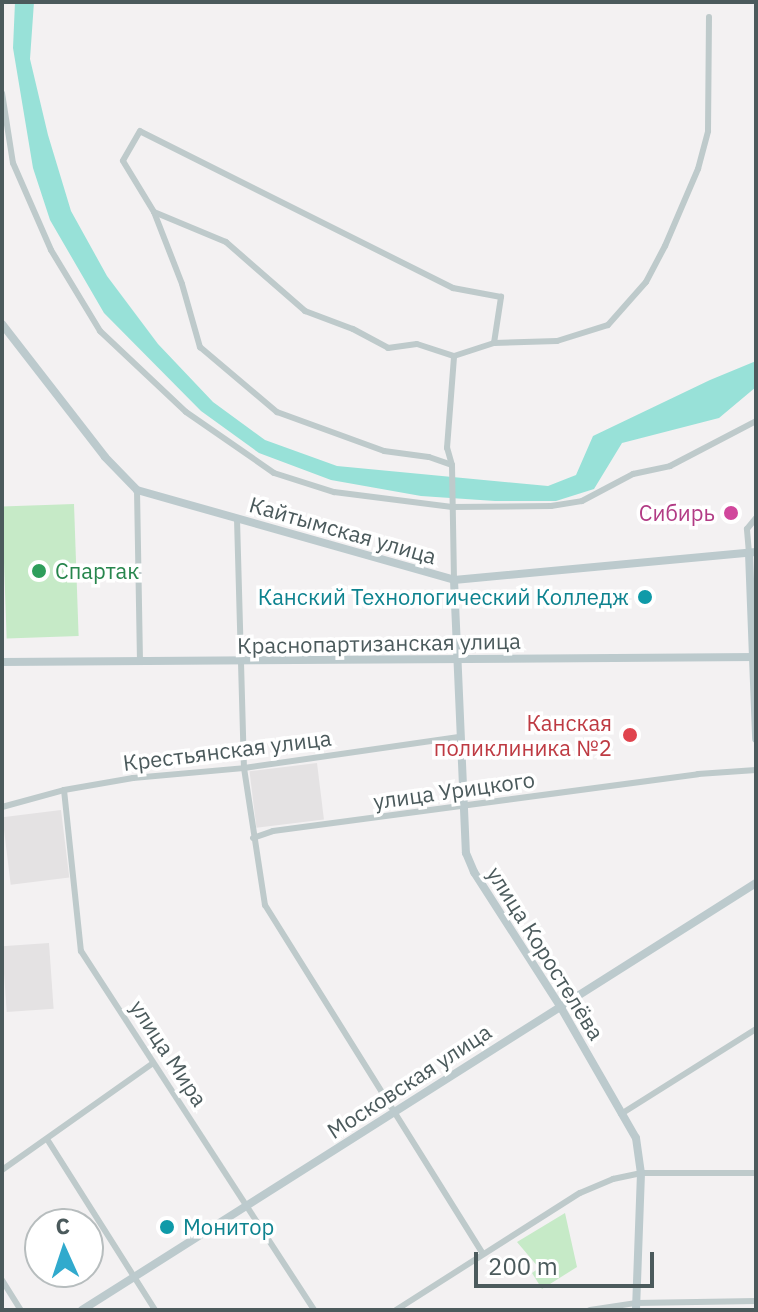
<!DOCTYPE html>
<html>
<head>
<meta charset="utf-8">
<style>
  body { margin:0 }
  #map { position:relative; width:758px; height:1312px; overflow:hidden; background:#f3f1f2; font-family:"IBM Plex Sans",sans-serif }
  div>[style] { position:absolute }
  .education>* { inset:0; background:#e4e2e3; transform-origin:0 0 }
  .green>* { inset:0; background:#c6eac7; transform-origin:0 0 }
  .water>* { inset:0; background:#98e1d8 }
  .street>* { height:6px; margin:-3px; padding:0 3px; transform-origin:3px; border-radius:3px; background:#becacb }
  .secondary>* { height:8px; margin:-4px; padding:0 4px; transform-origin:4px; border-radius:4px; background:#bccacd }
  .dots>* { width:22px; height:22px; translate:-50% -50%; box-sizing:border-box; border:4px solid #fff; border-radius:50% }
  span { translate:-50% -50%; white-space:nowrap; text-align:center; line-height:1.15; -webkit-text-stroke:7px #fff; paint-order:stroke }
  .hotel-label { font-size:22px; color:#b23c85 }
  .right { translate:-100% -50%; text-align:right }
  .street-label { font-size:22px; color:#4b5a5c }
  .leisure-label { font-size:22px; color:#27864d }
  .left { translate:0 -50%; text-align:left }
  .culture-label { font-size:22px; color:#0d838f }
  .health-label { font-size:22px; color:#be3a42 }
  .frame { position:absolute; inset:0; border:4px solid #4b5a5c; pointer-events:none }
  .north { position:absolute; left:24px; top:1208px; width:80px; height:80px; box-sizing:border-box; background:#fff; border:2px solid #b7bdbe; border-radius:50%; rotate:357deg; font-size:22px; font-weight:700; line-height:32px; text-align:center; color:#4b5a5c }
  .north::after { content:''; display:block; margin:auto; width:28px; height:36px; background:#31aacd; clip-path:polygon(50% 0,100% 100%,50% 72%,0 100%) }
  .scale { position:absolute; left:474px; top:1252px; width:180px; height:36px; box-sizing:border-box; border:4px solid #4b5a5c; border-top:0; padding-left:10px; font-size:24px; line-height:28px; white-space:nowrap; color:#4b5a5c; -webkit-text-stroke:6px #fff; paint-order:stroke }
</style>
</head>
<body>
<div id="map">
  <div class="education">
    <div style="left:317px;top:763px;width:57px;height:68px;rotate:83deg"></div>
    <div style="left:61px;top:810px;width:68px;height:59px;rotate:83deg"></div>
    <div style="left:49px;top:943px;width:66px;height:47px;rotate:86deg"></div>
  </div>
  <div class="green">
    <div style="left:74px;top:504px;width:132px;height:72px;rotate:88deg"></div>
    <div style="clip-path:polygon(565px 1213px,577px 1267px,542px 1289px,532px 1273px,539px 1268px,517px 1242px)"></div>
  </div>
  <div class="water">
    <div style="clip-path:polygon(15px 2px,34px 2px,30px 59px,48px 135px,71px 211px,107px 276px,158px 344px,213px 402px,265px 440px,337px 466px,548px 486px,576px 475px,593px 436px,710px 380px,756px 361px,756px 387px,719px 418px,622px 443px,594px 489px,556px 501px,495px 501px,421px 496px,331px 480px,259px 453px,201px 411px,104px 313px,50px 220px,33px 168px,13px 48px)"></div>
  </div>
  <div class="street">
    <div style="left:2px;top:93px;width:71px;rotate:81.1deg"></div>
    <div style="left:13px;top:163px;width:95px;rotate:66.4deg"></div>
    <div style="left:51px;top:250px;width:95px;rotate:58.8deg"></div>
    <div style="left:100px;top:331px;width:118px;rotate:43.3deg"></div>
    <div style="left:186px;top:412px;width:107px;rotate:34.7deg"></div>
    <div style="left:274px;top:473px;width:63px;rotate:17.6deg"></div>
    <div style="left:334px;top:492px;width:119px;rotate:7.2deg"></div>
    <div style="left:452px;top:507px;width:99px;rotate:-0.6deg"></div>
    <div style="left:551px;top:506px;width:31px;rotate:-9deg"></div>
    <div style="left:582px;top:501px;width:58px;rotate:-27.9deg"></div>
    <div style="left:633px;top:474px;width:38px;rotate:-12deg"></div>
    <div style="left:670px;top:466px;width:97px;rotate:-27.6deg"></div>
    <div style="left:154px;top:212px;width:77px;rotate:68.7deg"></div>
    <div style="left:182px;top:284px;width:66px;rotate:74.1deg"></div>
    <div style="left:200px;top:347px;width:101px;rotate:40.2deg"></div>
    <div style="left:277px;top:412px;width:114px;rotate:20deg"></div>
    <div style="left:384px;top:451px;width:45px;rotate:7.6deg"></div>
    <div style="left:429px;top:457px;width:24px;rotate:19deg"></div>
    <div style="left:494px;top:343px;width:47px;rotate:-81.3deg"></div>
    <div style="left:501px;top:297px;width:49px;rotate:-169.4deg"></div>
    <div style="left:453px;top:288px;width:350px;rotate:-153.4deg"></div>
    <div style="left:140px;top:131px;width:34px;rotate:120deg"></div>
    <div style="left:123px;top:161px;width:60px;rotate:58.7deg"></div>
    <div style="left:154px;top:212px;width:78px;rotate:22.6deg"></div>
    <div style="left:226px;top:242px;width:105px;rotate:41.1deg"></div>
    <div style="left:305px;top:311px;width:51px;rotate:20.6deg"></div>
    <div style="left:353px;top:329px;width:40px;rotate:28deg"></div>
    <div style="left:388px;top:348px;width:29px;rotate:-8deg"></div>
    <div style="left:417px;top:344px;width:39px;rotate:18deg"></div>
    <div style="left:454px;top:356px;width:42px;rotate:-18deg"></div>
    <div style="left:494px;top:343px;width:63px;rotate:-1.8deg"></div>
    <div style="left:557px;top:341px;width:53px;rotate:-17.4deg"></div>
    <div style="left:608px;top:325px;width:57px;rotate:-48.5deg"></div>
    <div style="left:646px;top:282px;width:41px;rotate:-62.2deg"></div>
    <div style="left:665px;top:246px;width:84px;rotate:-66.8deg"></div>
    <div style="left:698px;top:169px;width:39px;rotate:-75deg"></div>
    <div style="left:708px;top:131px;width:114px;rotate:-89.5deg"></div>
    <div style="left:137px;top:490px;width:172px;rotate:89deg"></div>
    <div style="left:237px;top:519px;width:249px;rotate:88.4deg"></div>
    <div style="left:244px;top:768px;width:139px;rotate:81.3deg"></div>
    <div style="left:265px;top:905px;width:411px;rotate:58deg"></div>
    <div style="left:749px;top:553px;width:24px;rotate:-95deg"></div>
    <div style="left:747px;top:529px;width:14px;rotate:-51deg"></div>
    <div style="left:454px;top:580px;width:115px;rotate:-91deg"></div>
    <div style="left:452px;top:465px;width:18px;rotate:-106deg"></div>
    <div style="left:447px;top:448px;width:92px;rotate:-85.6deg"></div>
    <div style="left:64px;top:790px;width:162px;rotate:84deg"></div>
    <div style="left:81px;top:951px;width:428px;rotate:57deg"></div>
    <div style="left:2px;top:807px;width:64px;rotate:-15.3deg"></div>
    <div style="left:64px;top:790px;width:70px;rotate:-9.9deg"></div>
    <div style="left:133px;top:778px;width:111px;rotate:-5.1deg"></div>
    <div style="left:244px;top:768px;width:217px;rotate:-8.2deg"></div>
    <div style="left:253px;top:838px;width:21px;rotate:-19deg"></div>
    <div style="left:273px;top:831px;width:429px;rotate:-7.6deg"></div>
    <div style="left:698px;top:774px;width:58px;rotate:-3.9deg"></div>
    <div style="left:621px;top:1114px;width:160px;rotate:-32.2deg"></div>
    <div style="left:47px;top:1139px;width:202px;rotate:57.7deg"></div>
    <div style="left:2px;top:1170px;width:185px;rotate:-35.3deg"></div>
    <div style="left:2px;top:1280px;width:36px;rotate:58deg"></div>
    <div style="left:396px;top:1310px;width:218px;rotate:-32.5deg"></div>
    <div style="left:580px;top:1193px;width:36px;rotate:-23deg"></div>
    <div style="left:613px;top:1179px;width:29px;rotate:-12deg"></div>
    <div style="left:641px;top:1173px;width:115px"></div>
    <div style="left:590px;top:1310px;width:47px;rotate:-8.7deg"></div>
    <div style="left:636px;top:1303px;width:120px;rotate:-1deg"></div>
  </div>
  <div class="secondary">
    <div style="left:2px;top:324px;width:168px;rotate:52.2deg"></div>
    <div style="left:105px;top:457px;width:46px;rotate:45.9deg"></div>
    <div style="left:137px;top:490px;width:330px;rotate:15.8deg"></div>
    <div style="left:454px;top:580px;width:303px;rotate:-5.3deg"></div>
    <div style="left:749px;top:553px;width:186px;rotate:87.8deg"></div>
    <div style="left:454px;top:580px;width:273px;rotate:87.5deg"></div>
    <div style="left:466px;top:853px;width:21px;rotate:67deg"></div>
    <div style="left:474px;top:872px;width:159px;rotate:57.3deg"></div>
    <div style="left:560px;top:1006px;width:152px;rotate:60.1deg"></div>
    <div style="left:636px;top:1138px;width:35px;rotate:82deg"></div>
    <div style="left:641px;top:1173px;width:137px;rotate:92.1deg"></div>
    <div style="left:2px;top:662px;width:754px;rotate:-0.38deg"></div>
    <div style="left:82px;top:1310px;width:798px;rotate:-32.36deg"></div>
  </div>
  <div class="dots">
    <div style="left:731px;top:513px;background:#d1479c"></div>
    <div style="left:39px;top:571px;background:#2e9e5b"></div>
    <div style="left:645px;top:597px;background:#0f9aa8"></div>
    <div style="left:630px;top:735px;background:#e0444e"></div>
    <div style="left:167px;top:1227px;background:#0f9aa8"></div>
  </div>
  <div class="hotel-label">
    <span class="right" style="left:715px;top:513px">Сибирь</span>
  </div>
  <div class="street-label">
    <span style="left:343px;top:530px;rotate:16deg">Кайтымская улица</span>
    <span style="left:379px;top:643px;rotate:-1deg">Краснопартизанская улица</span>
    <span style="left:227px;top:750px;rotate:-7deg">Крестьянская улица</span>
    <span style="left:454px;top:790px;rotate:-8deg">улица Урицкого</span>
    <span style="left:546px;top:953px;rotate:58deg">улица Коростелёва</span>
    <span style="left:169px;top:1053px;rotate:57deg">улица Мира</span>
    <span style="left:409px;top:1081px;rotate:-33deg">Московская улица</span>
  </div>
  <div class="leisure-label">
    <span class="left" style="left:55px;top:571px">Спартак</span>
  </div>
  <div class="culture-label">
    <span class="right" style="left:629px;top:597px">Канский Технологический Колледж</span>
    <span class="left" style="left:183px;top:1227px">Монитор</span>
  </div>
  <div class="health-label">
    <span class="right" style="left:612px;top:735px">Канская<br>поликлиника №2</span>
  </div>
  <div class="frame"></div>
  <div class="north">С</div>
  <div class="scale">200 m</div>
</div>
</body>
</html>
